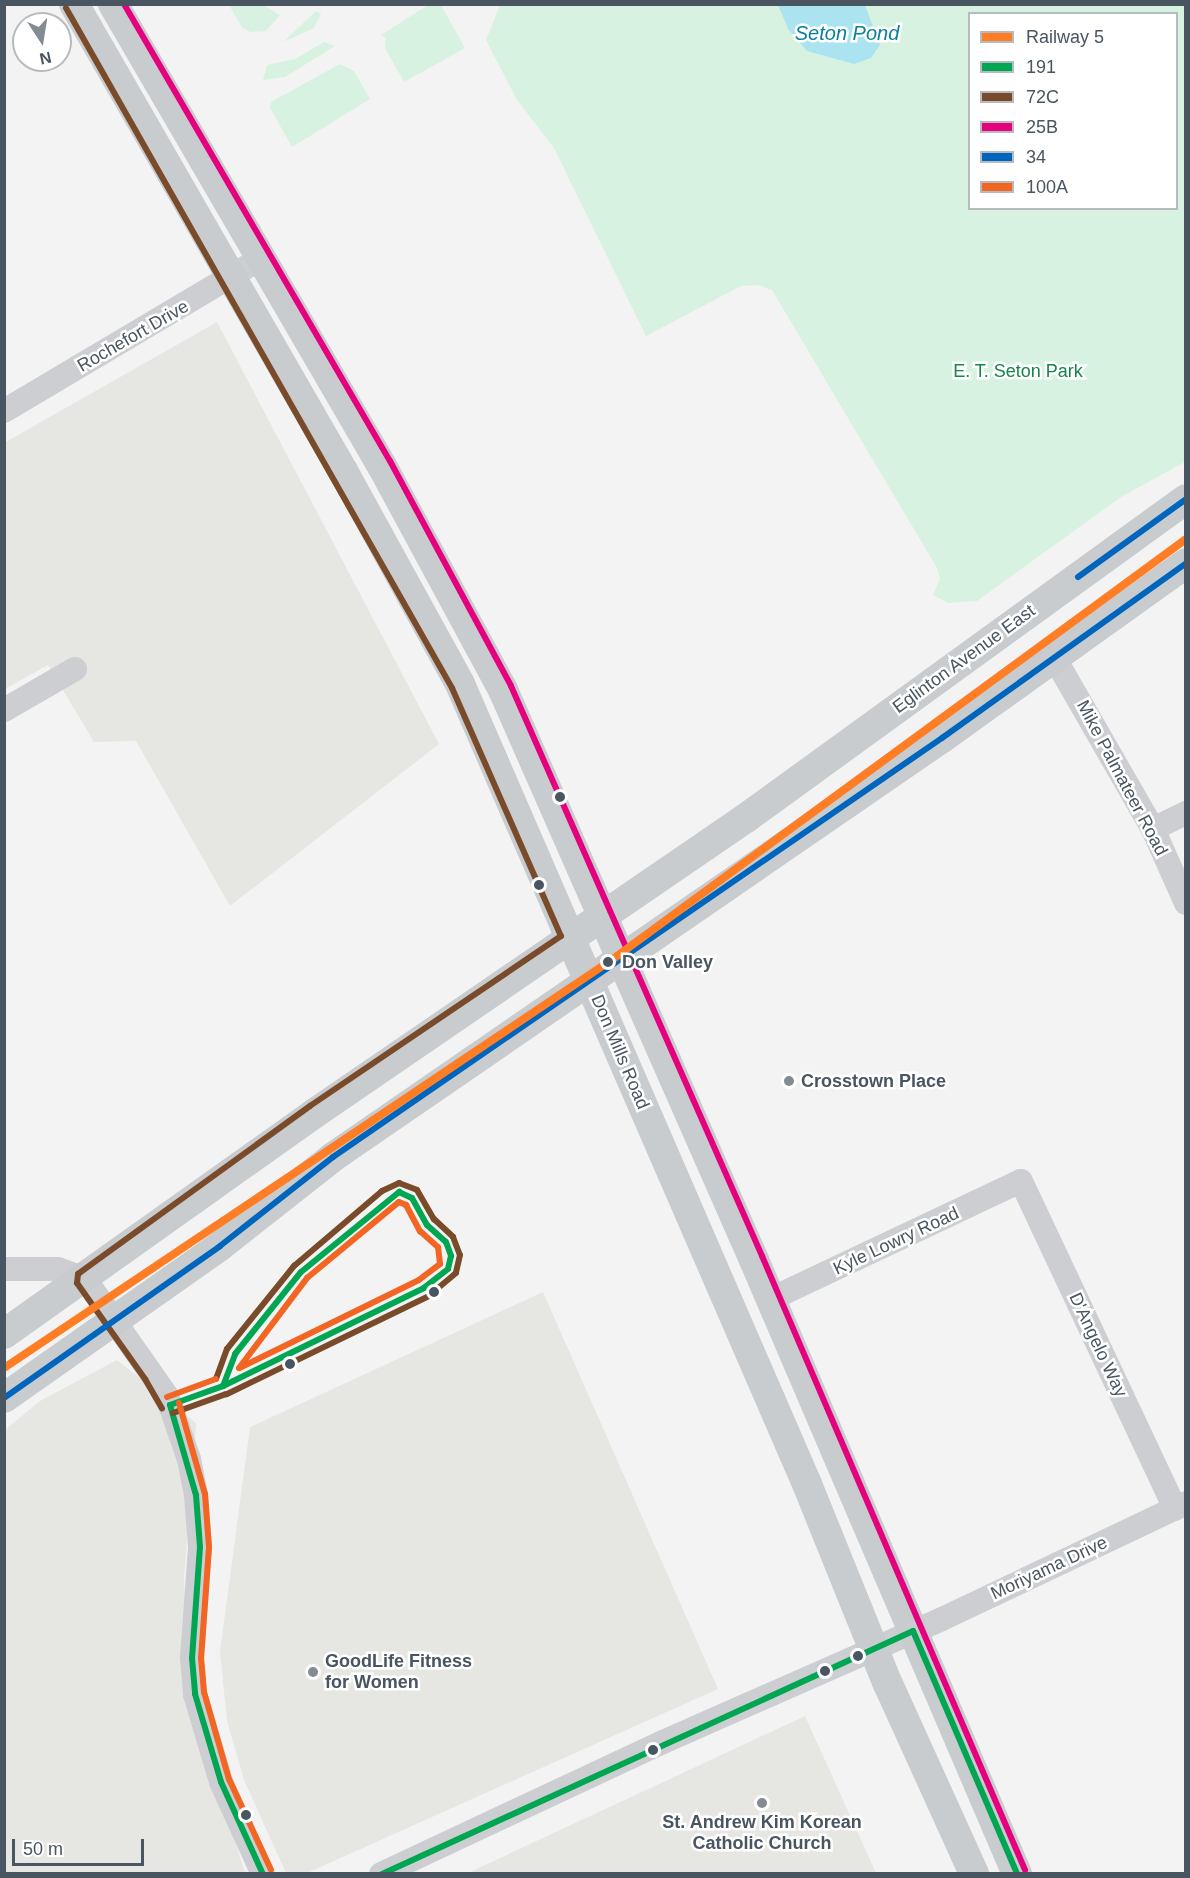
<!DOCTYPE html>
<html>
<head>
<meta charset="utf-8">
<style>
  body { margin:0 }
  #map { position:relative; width:1190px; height:1878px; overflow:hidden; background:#f3f3f3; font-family:Helvetica,sans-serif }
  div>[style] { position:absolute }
  .commercial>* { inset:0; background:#e6e6e2 }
  .green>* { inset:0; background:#d7f2e1 }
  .water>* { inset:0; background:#abe4f0 }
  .minor>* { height:24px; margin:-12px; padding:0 12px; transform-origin:12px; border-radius:12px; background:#ccced1 }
  .major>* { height:30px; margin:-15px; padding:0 15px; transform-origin:15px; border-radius:15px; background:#c8cccf }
  .bus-1>* { height:6px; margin:-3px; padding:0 3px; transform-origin:3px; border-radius:3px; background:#00a651 }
  .bus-2>* { height:6px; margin:-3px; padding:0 3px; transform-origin:3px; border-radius:3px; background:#7a4b2a }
  .bus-3>* { height:6px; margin:-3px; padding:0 3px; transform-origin:3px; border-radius:3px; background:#e5007d }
  .bus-4>* { height:6px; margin:-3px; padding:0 3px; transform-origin:3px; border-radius:3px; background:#0065bd }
  .bus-5>* { height:6px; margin:-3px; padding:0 3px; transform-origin:3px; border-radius:3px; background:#f26522 }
  .rail-1>* { height:8px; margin:-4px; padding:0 4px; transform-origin:4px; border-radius:4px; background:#ff7d24 }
  .dots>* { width:16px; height:16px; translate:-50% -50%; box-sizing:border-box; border:3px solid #fff; border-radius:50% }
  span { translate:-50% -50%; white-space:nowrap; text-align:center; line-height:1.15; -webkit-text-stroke:5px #fff; paint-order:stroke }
  .street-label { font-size:18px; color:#495560 }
  .park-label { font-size:18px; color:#15864b }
  .stop-label { font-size:18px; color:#495560; font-weight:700 }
  .left { translate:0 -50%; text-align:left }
  .poi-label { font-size:18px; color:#495560; font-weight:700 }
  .water-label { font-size:20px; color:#09809c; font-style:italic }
  .frame { position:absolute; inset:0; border:6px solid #495560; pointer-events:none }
  .legend { position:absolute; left:968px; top:12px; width:210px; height:198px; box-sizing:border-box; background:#fff; border:2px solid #b6bbbf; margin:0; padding:8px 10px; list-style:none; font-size:18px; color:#495560 }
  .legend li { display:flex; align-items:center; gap:12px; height:30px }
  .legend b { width:30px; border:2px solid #b6bbbf }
  .north { position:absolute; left:12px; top:12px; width:60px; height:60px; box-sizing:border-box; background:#fff; border:2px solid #b6bbbf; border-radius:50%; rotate:168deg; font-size:16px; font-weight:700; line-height:24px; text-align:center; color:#495560 }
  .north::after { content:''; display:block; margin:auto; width:21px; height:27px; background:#848c93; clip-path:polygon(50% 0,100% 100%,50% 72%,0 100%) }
  .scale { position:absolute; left:12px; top:1839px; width:132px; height:27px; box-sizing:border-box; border:3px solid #495560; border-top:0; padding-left:8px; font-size:18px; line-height:21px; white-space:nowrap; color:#495560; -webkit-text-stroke:4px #fff; paint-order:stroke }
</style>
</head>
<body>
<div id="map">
  <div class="commercial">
    <div style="clip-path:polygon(217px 322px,439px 744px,230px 906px,136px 741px,94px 742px,48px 665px,5px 689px,4px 443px)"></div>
    <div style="clip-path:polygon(543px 1292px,718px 1689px,307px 1873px,286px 1873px,244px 1780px,227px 1721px,220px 1652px,250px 1427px)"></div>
    <div style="clip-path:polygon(117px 1360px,196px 1423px,184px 1580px,190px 1699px,245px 1873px,5px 1874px,5px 1430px,40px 1401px)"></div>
    <div style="clip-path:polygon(805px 1716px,876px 1873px,468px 1873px)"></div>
  </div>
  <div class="green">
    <div style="clip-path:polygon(229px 5px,263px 5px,280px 15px,266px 31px,250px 32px,242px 27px)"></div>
    <div style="clip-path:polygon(428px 5px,441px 5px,465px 48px,404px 82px,385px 48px,386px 38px,381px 35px)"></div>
    <div style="clip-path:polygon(evenodd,500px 5px,1185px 5px,1185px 462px,1121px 497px,977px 601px,948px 603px,933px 595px,940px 579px,937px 568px,772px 290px,759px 285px,741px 286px,646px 336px,554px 148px,517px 100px,486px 40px,500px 5px,970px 14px,1176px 14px,1176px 208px,970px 208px,970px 14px)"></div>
    <div style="clip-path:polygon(316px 11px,321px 14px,314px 28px,283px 42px)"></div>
    <div style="clip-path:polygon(324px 42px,335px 46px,285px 77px,263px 80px,267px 65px,295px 59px)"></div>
    <div style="clip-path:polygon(340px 64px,354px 71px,370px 99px,292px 147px,270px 108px,271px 102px)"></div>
  </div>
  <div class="water">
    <div style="clip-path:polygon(778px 5px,865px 5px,880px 45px,871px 58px,854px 64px,807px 51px,788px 29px)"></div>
  </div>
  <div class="minor">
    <div style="left:4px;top:411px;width:298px;rotate:-30.7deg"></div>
    <div style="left:1054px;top:657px;width:198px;rotate:60.1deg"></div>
    <div style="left:1153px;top:829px;width:81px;rotate:66deg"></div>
    <div style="left:4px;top:710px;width:82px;rotate:-30deg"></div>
    <div style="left:1153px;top:829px;width:37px;rotate:-26deg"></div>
    <div style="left:4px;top:1269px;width:54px"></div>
    <div style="left:58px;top:1269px;width:29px;rotate:20deg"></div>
    <div style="left:85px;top:1279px;width:143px;rotate:55deg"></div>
    <div style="left:167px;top:1396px;width:67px;rotate:70.8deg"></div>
    <div style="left:189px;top:1459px;width:37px;rotate:79deg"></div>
    <div style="left:196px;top:1495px;width:52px;rotate:85.6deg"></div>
    <div style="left:200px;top:1547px;width:111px;rotate:94.1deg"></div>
    <div style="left:192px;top:1658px;width:36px;rotate:85deg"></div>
    <div style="left:195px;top:1694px;width:92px;rotate:73.5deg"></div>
    <div style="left:221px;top:1782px;width:101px;rotate:65.5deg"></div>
    <div style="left:771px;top:1299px;width:276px;rotate:-25.3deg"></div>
    <div style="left:1021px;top:1181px;width:362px;rotate:64.8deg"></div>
    <div style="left:381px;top:1874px;width:311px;rotate:-25.1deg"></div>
    <div style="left:663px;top:1742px;width:305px;rotate:-23.8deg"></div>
    <div style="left:942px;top:1619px;width:270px;rotate:-25.4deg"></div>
  </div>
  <div class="major">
    <div style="left:74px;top:4px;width:539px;rotate:60.06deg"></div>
    <div style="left:343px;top:471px;width:243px;rotate:61.2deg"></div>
    <div style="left:460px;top:684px;width:872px;rotate:66.55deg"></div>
    <div style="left:807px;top:1484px;width:216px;rotate:68deg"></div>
    <div style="left:888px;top:1684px;width:209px;rotate:65.6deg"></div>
    <div style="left:113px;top:4px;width:535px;rotate:59.79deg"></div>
    <div style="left:382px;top:466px;width:255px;rotate:61.6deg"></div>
    <div style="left:503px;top:690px;width:623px;rotate:66.23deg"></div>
    <div style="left:754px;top:1260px;width:668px;rotate:66.81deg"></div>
    <div style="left:4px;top:1334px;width:382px;rotate:-35.4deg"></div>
    <div style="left:315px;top:1113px;width:522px;rotate:-34.39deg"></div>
    <div style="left:746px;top:818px;width:543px;rotate:-35.94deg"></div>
    <div style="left:4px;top:1398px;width:264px;rotate:-35.1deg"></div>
    <div style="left:220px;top:1246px;width:144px;rotate:-38.2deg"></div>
    <div style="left:333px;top:1157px;width:739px;rotate:-34.53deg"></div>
    <div style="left:942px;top:738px;width:300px;rotate:-35.6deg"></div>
  </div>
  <div class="bus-1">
    <div style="left:399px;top:1192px;width:14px;rotate:25deg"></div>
    <div style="left:412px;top:1198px;width:31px;rotate:61deg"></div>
    <div style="left:427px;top:1225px;width:25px;rotate:42deg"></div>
    <div style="left:446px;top:1242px;width:15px;rotate:70deg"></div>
    <div style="left:451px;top:1256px;width:13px;rotate:103deg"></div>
    <div style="left:448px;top:1269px;width:31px;rotate:142deg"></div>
    <div style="left:424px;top:1288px;width:224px;rotate:154deg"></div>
    <div style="left:223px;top:1386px;width:34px;rotate:-69deg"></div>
    <div style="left:235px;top:1354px;width:105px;rotate:-51.2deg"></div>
    <div style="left:301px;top:1272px;width:127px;rotate:-39.2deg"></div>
    <div style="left:170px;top:1405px;width:56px;rotate:-19.7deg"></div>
    <div style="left:170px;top:1405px;width:94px;rotate:73.9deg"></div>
    <div style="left:196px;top:1495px;width:52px;rotate:85.6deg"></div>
    <div style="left:200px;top:1547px;width:111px;rotate:94.1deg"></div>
    <div style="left:192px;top:1658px;width:36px;rotate:85deg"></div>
    <div style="left:195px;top:1694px;width:92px;rotate:73.5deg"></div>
    <div style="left:221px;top:1782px;width:101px;rotate:65.5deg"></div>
    <div style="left:913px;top:1631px;width:264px;rotate:66.8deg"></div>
    <div style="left:382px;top:1874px;width:584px;rotate:-24.59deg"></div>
  </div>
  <div class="bus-2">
    <div style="left:66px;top:8px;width:782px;rotate:60.42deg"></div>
    <div style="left:452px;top:688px;width:271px;rotate:66.3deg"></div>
    <div style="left:561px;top:936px;width:303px;rotate:145.9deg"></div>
    <div style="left:310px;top:1106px;width:286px;rotate:144.1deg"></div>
    <div style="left:78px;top:1274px;width:9px;rotate:96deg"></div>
    <div style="left:77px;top:1283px;width:118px;rotate:54.7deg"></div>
    <div style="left:145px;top:1379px;width:34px;rotate:60deg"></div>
    <div style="left:216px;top:1379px;width:32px;rotate:-70deg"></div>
    <div style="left:227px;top:1349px;width:107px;rotate:-51.1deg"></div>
    <div style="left:294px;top:1266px;width:116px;rotate:-40.4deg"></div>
    <div style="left:382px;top:1191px;width:19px;rotate:-25deg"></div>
    <div style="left:399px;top:1183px;width:19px;rotate:21deg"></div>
    <div style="left:417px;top:1190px;width:34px;rotate:60deg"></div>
    <div style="left:434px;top:1219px;width:26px;rotate:43deg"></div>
    <div style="left:453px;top:1237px;width:19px;rotate:69deg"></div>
    <div style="left:460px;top:1255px;width:18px;rotate:103deg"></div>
    <div style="left:456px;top:1273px;width:35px;rotate:140deg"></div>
    <div style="left:429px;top:1296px;width:225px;rotate:154.1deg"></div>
    <div style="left:173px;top:1413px;width:56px;rotate:-19.7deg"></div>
  </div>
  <div class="bus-3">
    <div style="left:124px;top:4px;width:529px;rotate:59.8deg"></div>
    <div style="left:390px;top:461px;width:255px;rotate:61.7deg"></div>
    <div style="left:511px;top:686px;width:623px;rotate:66.23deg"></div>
    <div style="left:762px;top:1256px;width:668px;rotate:66.81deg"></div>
  </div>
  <div class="bus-4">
    <div style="left:1078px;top:577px;width:133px;rotate:-35.8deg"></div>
    <div style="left:4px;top:1398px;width:264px;rotate:-35.1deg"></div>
    <div style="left:220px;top:1246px;width:144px;rotate:-38.2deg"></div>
    <div style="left:333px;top:1157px;width:739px;rotate:-34.53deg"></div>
    <div style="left:942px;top:738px;width:300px;rotate:-35.6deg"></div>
  </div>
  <div class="bus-5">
    <div style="left:399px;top:1202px;width:8px;rotate:23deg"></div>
    <div style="left:406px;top:1205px;width:30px;rotate:62deg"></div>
    <div style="left:420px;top:1231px;width:24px;rotate:42deg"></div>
    <div style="left:438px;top:1247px;width:17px;rotate:83deg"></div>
    <div style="left:440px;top:1264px;width:26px;rotate:143deg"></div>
    <div style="left:419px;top:1280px;width:200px;rotate:153.9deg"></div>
    <div style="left:239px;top:1368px;width:113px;rotate:-52.9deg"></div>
    <div style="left:307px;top:1278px;width:119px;rotate:-39.6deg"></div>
    <div style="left:167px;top:1397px;width:52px;rotate:-20.2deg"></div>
    <div style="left:179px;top:1403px;width:95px;rotate:74.1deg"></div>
    <div style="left:205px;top:1494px;width:53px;rotate:85.7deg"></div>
    <div style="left:209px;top:1547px;width:111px;rotate:94.1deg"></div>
    <div style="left:201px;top:1658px;width:34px;rotate:85deg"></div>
    <div style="left:204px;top:1692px;width:91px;rotate:74deg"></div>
    <div style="left:229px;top:1779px;width:100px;rotate:65.2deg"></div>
  </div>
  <div class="rail-1">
    <div style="left:4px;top:1368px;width:734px;rotate:-33.89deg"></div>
    <div style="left:613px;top:959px;width:710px;rotate:-36.24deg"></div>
  </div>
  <div class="dots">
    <div style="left:560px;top:797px;background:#495560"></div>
    <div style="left:539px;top:885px;background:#495560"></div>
    <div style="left:608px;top:962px;background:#495560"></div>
    <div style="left:789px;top:1081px;background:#848c93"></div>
    <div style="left:434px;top:1292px;background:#495560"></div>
    <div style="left:290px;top:1364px;background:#495560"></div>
    <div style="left:858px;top:1656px;background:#495560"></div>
    <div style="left:825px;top:1671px;background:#495560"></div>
    <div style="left:313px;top:1672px;background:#848c93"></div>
    <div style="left:653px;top:1750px;background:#495560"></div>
    <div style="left:762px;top:1803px;background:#848c93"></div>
    <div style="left:246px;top:1815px;background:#495560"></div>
  </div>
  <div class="street-label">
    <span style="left:133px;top:336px;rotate:-30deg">Rochefort Drive</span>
    <span style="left:964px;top:659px;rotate:-36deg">Eglinton Avenue East</span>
    <span style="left:1122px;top:778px;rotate:62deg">Mike Palmateer Road</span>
    <span style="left:620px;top:1052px;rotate:67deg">Don Mills Road</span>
    <span style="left:896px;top:1241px;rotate:-25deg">Kyle Lowry Road</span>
    <span style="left:1098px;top:1345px;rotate:65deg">D'Angelo Way</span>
    <span style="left:1049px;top:1568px;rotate:-25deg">Moriyama Drive</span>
  </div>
  <div class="park-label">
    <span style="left:1018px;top:371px">E. T. Seton Park</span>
  </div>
  <div class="stop-label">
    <span class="left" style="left:622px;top:962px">Don Valley</span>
  </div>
  <div class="poi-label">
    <span class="left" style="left:801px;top:1081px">Crosstown Place</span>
    <span class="left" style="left:325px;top:1672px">GoodLife Fitness<br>for Women</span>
    <span style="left:762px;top:1833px">St. Andrew Kim Korean<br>Catholic Church</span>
  </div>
  <div class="water-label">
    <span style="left:847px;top:33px">Seton Pond</span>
  </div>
  <div class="frame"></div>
  <ul class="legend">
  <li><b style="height:8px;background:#ff7d24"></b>Railway 5</li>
  <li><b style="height:8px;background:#00a651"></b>191</li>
  <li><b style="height:8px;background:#7a4b2a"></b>72C</li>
  <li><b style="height:8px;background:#e5007d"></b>25B</li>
  <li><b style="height:8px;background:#0065bd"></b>34</li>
  <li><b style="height:8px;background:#f26522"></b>100A</li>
  </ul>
  <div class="north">N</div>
  <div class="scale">50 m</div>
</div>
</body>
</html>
